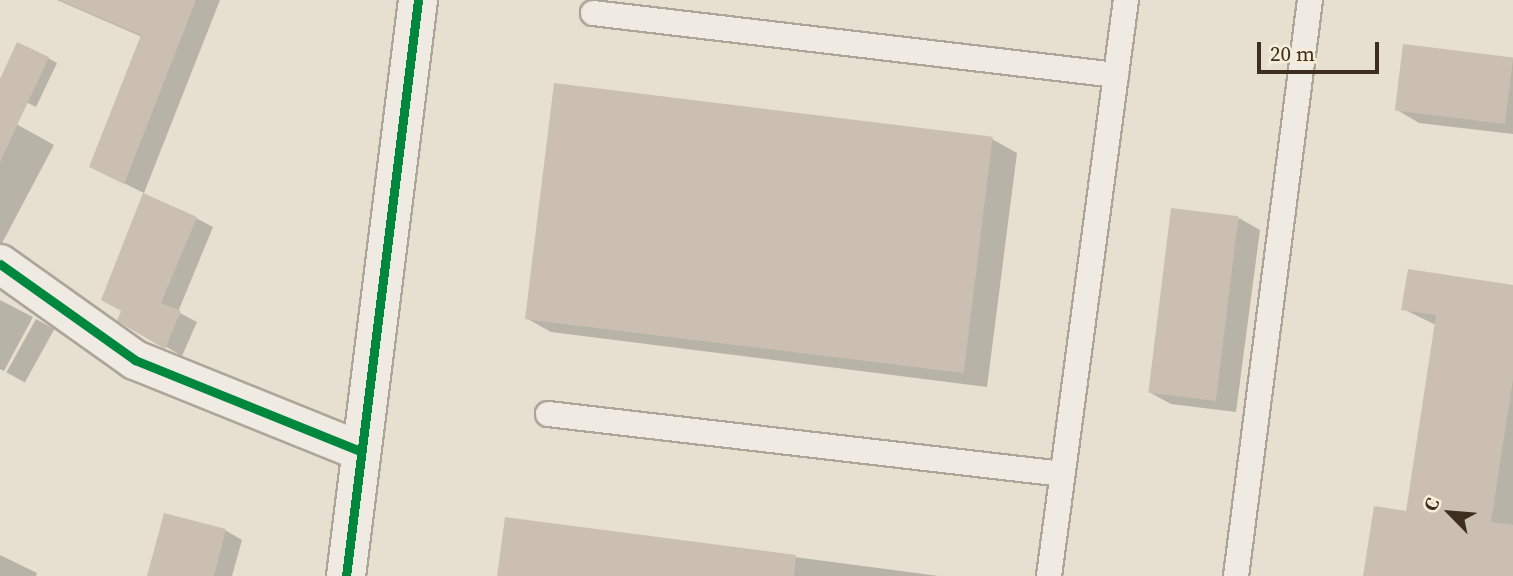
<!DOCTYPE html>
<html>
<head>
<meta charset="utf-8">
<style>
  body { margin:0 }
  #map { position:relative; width:1513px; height:576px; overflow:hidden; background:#e7e0d1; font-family:"Source Serif 4",serif }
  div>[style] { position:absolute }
  .shadow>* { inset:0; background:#0003; transform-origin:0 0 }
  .building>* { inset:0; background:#cbbfb2; transform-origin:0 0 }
  .roads { filter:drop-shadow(2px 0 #ada599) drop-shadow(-2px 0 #ada599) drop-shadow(0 2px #ada599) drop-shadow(0 -2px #ada599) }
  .lane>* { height:24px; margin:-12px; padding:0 12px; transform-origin:12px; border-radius:12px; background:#efebe3 }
  .street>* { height:38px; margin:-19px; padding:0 19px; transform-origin:19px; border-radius:19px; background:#efebe3 }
  .cycleway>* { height:9px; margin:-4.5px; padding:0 4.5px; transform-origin:4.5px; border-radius:4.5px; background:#00873e }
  span { translate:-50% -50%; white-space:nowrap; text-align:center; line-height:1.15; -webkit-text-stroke:5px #f7eed8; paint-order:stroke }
  .north { position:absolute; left:1415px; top:478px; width:70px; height:70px; -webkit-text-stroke:5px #f7eed8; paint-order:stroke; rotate:295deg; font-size:19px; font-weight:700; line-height:28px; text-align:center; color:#3d2e20 }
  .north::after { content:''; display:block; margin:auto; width:24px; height:32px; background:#3d2e20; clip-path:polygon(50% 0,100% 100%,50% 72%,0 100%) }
  .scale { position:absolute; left:1257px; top:42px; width:122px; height:32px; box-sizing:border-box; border:4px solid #3d2e20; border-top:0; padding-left:9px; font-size:21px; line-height:24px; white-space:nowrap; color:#3d2e20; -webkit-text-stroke:5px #f7eed8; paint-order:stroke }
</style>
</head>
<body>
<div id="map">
  <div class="shadow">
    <div style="clip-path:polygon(57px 0,220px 0,144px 193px,91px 167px,142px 37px)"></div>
    <div style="clip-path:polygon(48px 58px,57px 63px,36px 107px,0 89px,0 83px)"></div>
    <div style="clip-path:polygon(1513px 59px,1513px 134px,1419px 123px,1397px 110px)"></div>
    <div style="clip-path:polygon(0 115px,54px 145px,0 247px)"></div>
    <div style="clip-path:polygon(992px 139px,1017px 153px,987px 387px,551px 332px,526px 318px)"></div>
    <div style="clip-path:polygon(196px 218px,213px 227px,178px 312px,197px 322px,182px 356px,120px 320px)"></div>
    <div style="clip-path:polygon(1239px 218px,1260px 230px,1236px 412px,1171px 404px,1149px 392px)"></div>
    <div style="clip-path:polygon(1513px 287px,1513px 576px,1366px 576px,1407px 513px,1436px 325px,1403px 309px)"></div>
    <div style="clip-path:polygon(0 300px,33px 317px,4px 371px,0 369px)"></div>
    <div style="left:36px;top:319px;width:21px;height:61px;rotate:29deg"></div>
    <div style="clip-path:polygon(506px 519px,939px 576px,499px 576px)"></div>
    <div style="clip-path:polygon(225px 530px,242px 540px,232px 576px,159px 576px)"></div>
    <div style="clip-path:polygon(0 555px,37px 573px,36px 576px,0 576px)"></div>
  </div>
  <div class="building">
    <div style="clip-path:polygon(59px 0,196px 0,124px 184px,89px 167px,141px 35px)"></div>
    <div style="clip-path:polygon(17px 42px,49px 57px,0 162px,0 79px)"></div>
    <div style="left:1403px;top:44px;width:111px;height:67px;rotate:7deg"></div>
    <div style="left:554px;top:83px;width:442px;height:238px;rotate:7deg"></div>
    <div style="clip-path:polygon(143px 193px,197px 217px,161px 303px,181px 311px,165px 349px,117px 321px,121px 311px,101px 300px)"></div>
    <div style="left:1171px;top:208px;width:68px;height:186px;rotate:7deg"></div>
    <div style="clip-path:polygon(1408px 269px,1513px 285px,1513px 379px,1491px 522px,1513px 525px,1513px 576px,1363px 576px,1374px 506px,1406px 511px,1436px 315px,1401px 310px)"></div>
    <div style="clip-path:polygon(164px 513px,226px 529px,214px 576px,147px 576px)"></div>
    <div style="clip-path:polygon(505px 517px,796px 555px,794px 576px,497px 576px)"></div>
  </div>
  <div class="roads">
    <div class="lane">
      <div style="left:593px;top:13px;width:527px;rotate:6.76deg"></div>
      <div style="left:548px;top:414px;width:518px;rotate:6.65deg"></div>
      <div style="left:1049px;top:576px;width:581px;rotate:-82.39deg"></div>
      <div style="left:1236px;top:576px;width:581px;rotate:-82.68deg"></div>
    </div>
    <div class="street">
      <div style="left:0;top:264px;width:166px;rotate:35.4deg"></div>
      <div style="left:135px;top:360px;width:243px;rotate:22deg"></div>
      <div style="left:346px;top:576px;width:580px;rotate:-82.87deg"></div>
    </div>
  </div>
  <div class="cycleway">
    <div style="left:0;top:264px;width:166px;rotate:35.4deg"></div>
    <div style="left:135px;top:360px;width:243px;rotate:22deg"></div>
    <div style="left:346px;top:576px;width:580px;rotate:-82.87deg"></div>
  </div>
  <div class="north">С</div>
  <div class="scale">20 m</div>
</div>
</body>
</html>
